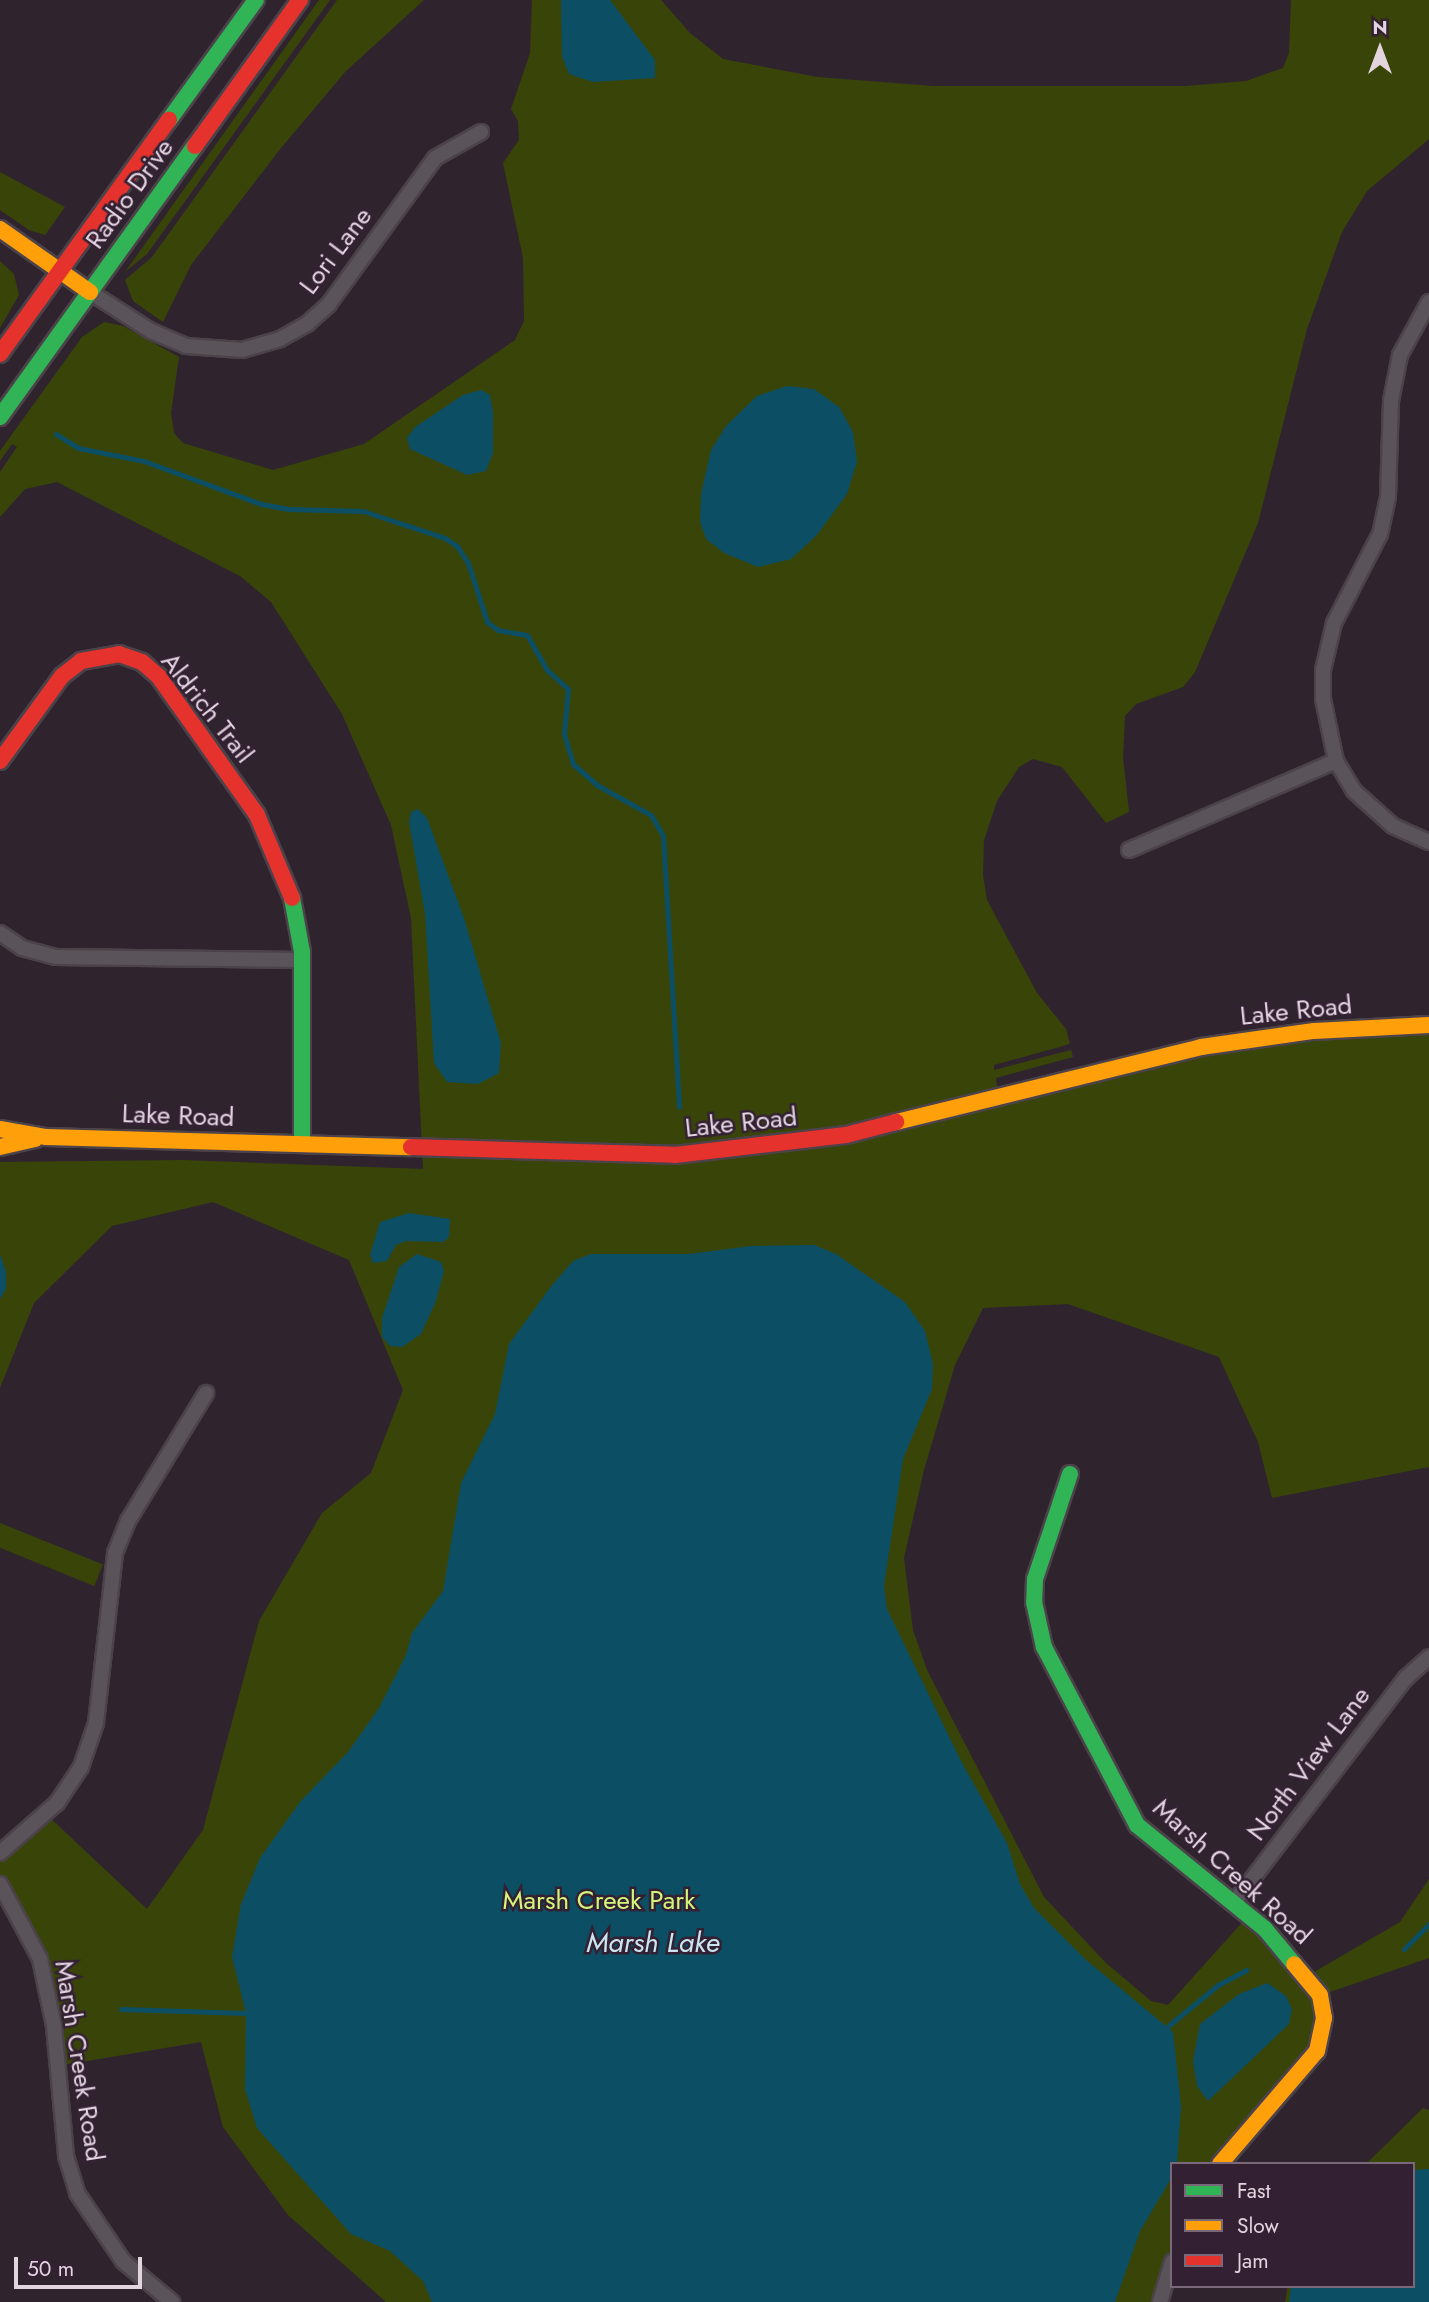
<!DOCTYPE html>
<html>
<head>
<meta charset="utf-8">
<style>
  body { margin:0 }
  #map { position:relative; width:1429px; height:2302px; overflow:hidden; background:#2f242e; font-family:Jost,sans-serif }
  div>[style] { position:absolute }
  .green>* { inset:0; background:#394508; transform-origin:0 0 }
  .water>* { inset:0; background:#0c4f65 }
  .stream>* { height:5px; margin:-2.5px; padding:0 2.5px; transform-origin:2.5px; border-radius:2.5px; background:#0c4f65 }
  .roads { filter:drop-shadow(2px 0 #4b424a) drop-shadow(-2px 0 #4b424a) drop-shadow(0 2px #4b424a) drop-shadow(0 -2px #4b424a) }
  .street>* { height:14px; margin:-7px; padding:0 7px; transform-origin:7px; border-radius:7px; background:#5b535a }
  .fast>* { height:16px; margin:-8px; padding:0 8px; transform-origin:8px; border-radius:8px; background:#30b455 }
  .slow>* { height:16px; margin:-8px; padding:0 8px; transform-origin:8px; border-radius:8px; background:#ff9f0a }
  .jam>* { height:16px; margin:-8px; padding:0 8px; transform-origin:8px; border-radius:8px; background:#e5322d }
  span { translate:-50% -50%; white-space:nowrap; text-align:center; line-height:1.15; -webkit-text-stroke:5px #332032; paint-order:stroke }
  .street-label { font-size:26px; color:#e2d5e0 }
  .park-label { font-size:26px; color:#d2f57a }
  .water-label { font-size:28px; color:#cbe5f0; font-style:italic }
  .legend { position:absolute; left:1170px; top:2162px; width:245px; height:126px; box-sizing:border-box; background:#332032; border:2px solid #796878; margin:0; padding:9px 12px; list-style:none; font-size:21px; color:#e2d5e0 }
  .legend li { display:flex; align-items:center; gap:14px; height:35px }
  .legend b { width:35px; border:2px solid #796878 }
  .north { position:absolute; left:1345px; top:14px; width:70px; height:70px; -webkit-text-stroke:5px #332032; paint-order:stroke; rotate:0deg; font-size:19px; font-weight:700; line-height:28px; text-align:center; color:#e2d5e0 }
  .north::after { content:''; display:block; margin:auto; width:24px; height:32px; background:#e2d5e0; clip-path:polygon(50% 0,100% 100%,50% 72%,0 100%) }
  .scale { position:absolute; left:14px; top:2257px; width:128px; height:32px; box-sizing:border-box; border:4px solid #e2d5e0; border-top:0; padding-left:9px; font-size:21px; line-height:24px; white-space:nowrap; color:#e2d5e0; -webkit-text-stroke:5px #332032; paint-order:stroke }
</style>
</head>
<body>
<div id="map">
  <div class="green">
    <div style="clip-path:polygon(319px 0,330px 0,147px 254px,125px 272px)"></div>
    <div style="clip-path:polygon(337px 0,424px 0,346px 71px,281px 148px,191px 265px,163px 322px,133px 301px,125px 280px,152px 257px)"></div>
    <div style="clip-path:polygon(532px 0,661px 0,690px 33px,723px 59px,817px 77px,933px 86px,1186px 86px,1246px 81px,1283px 68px,1289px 53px,1291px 0,1429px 0,1429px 139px,1367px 191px,1342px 232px,1307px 329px,1258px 523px,1195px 672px,1183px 687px,1136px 704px,1125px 716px,1123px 757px,1129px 812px,1106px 823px,1062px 767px,1033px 759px,1019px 767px,997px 801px,984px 840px,983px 875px,987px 900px,1037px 993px,1066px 1029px,1070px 1044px,994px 1065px,994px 1070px,1071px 1050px,1073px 1057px,996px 1078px,998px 1098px,1201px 1047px,1429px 1025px,1429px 1467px,1272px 1498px,1258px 1442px,1219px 1357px,1068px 1304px,983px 1308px,955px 1365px,924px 1470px,904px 1558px,913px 1630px,927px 1670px,1044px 1897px,1106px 1963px,1151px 2001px,1168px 2005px,1248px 1916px,1309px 1975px,1400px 1922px,1429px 1879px,1429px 1958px,1321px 1995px,1322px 2037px,1220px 2164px,1172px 2164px,1172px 2262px,1160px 2302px,386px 2302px,288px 2215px,223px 2127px,201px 2042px,57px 2066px,40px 1959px,0 1884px,0 1853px,46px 1814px,147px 1909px,203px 1830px,259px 1621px,322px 1513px,371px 1473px,403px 1390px,349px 1260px,213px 1202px,112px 1226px,34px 1303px,0 1388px,0 1162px,183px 1160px,423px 1169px,411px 918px,391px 825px,342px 714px,271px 602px,240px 576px,57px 482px,25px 489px,0 517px,0 472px,17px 447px,12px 444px,0 461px,0 451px,82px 337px,104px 322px,123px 326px,179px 357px,171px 413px,174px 433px,183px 443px,273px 470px,364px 444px,515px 340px,524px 321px,523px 258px,503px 163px,519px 140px,518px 121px,511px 109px,530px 53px)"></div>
    <div style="clip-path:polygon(0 172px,65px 207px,45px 235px,29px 230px,0 210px)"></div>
    <div style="clip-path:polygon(0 261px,14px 274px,19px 295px,0 328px)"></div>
    <div style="left:0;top:1523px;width:111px;height:23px;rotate:22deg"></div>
    <div style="clip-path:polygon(1423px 2108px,1429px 2110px,1429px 2302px,1285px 2302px,1288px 2286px,1413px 2286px,1413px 2164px,1366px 2164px)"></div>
  </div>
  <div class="water">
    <div style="clip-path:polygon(561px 0,610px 0,655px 60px,655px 78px,593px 82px,569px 74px,562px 56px)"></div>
    <div style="clip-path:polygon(787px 386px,814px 389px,839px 407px,853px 432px,857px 462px,847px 494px,817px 535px,791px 559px,758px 567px,724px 553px,706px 539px,700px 522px,701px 494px,711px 450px,726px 426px,757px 396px)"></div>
    <div style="clip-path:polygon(481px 390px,490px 395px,493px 413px,493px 453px,486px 471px,467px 475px,410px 449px,407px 438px,415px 427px,463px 395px)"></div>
    <div style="clip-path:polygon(418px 809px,427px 818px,464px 918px,501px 1043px,499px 1073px,478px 1084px,447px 1082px,434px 1063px,425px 914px,409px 822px,411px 812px)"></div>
    <div style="clip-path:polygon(409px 1213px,450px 1219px,449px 1237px,443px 1242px,406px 1241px,396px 1245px,387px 1261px,373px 1263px,370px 1255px,380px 1222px)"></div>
    <div style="clip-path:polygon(814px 1245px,836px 1254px,905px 1302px,925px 1331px,933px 1364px,932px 1389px,903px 1459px,884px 1586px,887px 1609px,961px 1761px,1007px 1843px,1020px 1884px,1034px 1908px,1085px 1959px,1173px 2032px,1181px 2106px,1177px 2164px,1172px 2164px,1172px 2177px,1140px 2231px,1115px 2302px,432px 2302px,423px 2281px,390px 2251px,351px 2234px,257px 2128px,245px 2089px,246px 2013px,232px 1957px,241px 1904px,260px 1858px,300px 1802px,348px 1752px,379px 1708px,406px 1655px,412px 1633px,443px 1591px,461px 1483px,495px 1414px,509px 1344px,552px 1285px,573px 1261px,591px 1254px,689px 1254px,751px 1246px)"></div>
    <div style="clip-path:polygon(0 1254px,6px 1272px,6px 1289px,0 1299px)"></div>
    <div style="clip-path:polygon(417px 1254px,441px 1262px,444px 1271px,436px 1301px,421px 1334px,402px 1347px,390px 1346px,382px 1337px,382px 1318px,399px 1267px)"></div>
    <div style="clip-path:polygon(1267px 1983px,1286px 1996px,1292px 2009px,1289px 2024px,1208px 2101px,1197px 2086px,1193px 2061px,1200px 2024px,1239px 1994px)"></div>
    <div style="clip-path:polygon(1429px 2169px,1429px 2302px,1289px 2302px,1291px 2286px,1413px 2286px,1413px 2170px)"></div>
  </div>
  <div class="stream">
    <div style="left:56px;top:434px;width:26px;rotate:32deg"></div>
    <div style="left:78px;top:448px;width:67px;rotate:11.1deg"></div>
    <div style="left:144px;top:461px;width:125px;rotate:20.2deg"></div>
    <div style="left:261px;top:504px;width:27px;rotate:10deg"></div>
    <div style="left:288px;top:509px;width:75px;rotate:1.5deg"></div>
    <div style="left:363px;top:511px;width:86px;rotate:18.2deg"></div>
    <div style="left:445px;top:538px;width:14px;rotate:34deg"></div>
    <div style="left:457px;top:546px;width:20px;rotate:57deg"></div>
    <div style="left:468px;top:563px;width:62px;rotate:72.1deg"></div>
    <div style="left:487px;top:622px;width:14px;rotate:36deg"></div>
    <div style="left:498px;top:630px;width:29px;rotate:10deg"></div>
    <div style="left:527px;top:635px;width:40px;rotate:60.3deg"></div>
    <div style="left:547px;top:670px;width:28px;rotate:42deg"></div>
    <div style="left:568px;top:689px;width:45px;rotate:95.1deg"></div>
    <div style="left:564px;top:734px;width:31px;rotate:73deg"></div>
    <div style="left:573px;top:764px;width:32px;rotate:41deg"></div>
    <div style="left:597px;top:785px;width:62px;rotate:29.1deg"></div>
    <div style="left:651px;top:815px;width:24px;rotate:60deg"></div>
    <div style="left:663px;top:836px;width:271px;rotate:86.6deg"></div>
    <div style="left:1404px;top:1949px;width:35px;rotate:-45deg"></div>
    <div style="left:121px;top:2009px;width:125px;rotate:1.8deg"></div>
    <div style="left:1168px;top:2026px;width:65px;rotate:-39.4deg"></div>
    <div style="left:1218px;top:1985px;width:32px;rotate:-28deg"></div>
  </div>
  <div class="roads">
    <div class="street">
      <div style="left:90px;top:292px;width:72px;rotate:32.6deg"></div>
      <div style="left:151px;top:331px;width:38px;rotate:23deg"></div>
      <div style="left:186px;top:346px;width:56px;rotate:4.1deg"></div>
      <div style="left:242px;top:350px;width:40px;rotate:-16deg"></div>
      <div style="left:280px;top:339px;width:31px;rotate:-29deg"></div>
      <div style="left:307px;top:324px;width:30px;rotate:-42deg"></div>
      <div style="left:329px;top:304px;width:180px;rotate:-54deg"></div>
      <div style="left:435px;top:158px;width:53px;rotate:-29.5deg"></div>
      <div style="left:1429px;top:302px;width:60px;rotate:118.7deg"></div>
      <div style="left:1400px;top:355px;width:47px;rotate:101.1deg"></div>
      <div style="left:1391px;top:401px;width:96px;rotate:91.8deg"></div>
      <div style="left:1388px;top:497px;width:38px;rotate:102deg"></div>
      <div style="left:1380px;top:534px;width:100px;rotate:117.3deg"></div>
      <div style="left:1334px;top:623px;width:48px;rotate:103.2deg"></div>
      <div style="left:1323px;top:670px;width:29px;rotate:90deg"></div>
      <div style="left:1323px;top:699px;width:63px;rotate:78.2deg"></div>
      <div style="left:1336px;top:761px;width:35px;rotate:59deg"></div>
      <div style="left:1354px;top:791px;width:52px;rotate:41.9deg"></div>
      <div style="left:1393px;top:826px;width:39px;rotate:24deg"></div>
      <div style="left:1129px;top:850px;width:225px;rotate:-23.3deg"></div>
      <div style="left:0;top:933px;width:27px;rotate:34deg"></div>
      <div style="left:22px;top:948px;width:35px;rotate:15deg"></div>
      <div style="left:56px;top:957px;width:246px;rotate:0.7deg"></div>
      <div style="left:0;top:1853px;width:76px;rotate:-41.3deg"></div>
      <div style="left:57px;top:1803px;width:43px;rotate:-56.3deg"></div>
      <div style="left:81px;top:1767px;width:46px;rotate:-71.2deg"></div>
      <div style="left:96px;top:1723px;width:171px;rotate:-83.6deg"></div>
      <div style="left:115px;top:1553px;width:35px;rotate:-68deg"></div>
      <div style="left:128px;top:1521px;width:150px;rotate:-58.6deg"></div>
      <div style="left:0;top:1884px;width:85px;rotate:61.9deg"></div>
      <div style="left:40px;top:1959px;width:68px;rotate:78.2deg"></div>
      <div style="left:54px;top:2026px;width:131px;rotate:84.7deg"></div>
      <div style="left:66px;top:2156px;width:39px;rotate:73deg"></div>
      <div style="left:77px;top:2193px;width:82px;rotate:55.9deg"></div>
      <div style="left:123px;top:2261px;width:64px;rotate:39.9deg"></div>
      <div style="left:1233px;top:1904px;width:285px;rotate:-52.6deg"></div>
      <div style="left:1406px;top:1678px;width:31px;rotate:-42deg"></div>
      <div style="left:1160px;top:2302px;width:42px;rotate:-73.3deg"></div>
    </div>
    <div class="fast">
      <div style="left:169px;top:120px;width:148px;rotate:-54.1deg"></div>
      <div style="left:0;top:417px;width:334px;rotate:-54.3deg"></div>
      <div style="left:292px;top:898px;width:55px;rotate:79.5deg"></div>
      <div style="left:302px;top:952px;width:192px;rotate:90deg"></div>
      <div style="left:1070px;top:1474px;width:111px;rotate:108.4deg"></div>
      <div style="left:1035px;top:1579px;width:23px;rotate:92deg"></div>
      <div style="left:1034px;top:1602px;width:46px;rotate:77.5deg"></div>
      <div style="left:1044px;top:1647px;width:201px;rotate:62.4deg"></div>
      <div style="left:1137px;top:1825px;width:165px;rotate:39.1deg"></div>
      <div style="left:1265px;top:1929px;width:45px;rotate:50.4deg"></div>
    </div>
    <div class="slow">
      <div style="left:0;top:229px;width:110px;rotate:35deg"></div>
      <div style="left:896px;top:1122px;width:314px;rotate:-13.8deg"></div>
      <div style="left:1201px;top:1047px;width:114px;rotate:-8.1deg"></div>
      <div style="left:1314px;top:1031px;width:115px;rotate:-3deg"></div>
      <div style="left:0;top:1129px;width:47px;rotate:9.9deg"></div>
      <div style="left:46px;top:1137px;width:365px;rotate:1.6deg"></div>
      <div style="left:0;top:1147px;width:36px;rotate:-13deg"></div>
      <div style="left:1220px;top:2164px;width:149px;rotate:-49.4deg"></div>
      <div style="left:1317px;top:2051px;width:34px;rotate:-78deg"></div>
      <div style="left:1324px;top:2018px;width:23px;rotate:-100deg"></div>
      <div style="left:1320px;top:1995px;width:40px;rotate:-130deg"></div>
    </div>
    <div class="jam">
      <div style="left:195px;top:146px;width:180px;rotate:-54.3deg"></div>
      <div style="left:0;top:354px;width:289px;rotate:-54.2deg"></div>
      <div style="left:0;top:761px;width:105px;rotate:-53.9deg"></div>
      <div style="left:62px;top:676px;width:24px;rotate:-38deg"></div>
      <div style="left:81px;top:661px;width:39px;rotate:-10deg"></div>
      <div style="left:119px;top:654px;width:24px;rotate:19deg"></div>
      <div style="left:142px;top:662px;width:23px;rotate:41deg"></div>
      <div style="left:159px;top:677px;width:169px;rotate:54.6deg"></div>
      <div style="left:257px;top:815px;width:90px;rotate:67.1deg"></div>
      <div style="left:411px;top:1147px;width:264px;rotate:1.7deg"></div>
      <div style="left:675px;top:1155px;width:172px;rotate:-6.7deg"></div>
      <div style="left:846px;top:1135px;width:52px;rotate:-14.6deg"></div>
    </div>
  </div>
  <div class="street-label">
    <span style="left:130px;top:194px;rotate:-54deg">Radio Drive</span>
    <span style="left:336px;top:251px;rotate:-53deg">Lori Lane</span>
    <span style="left:207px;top:708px;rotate:52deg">Aldrich Trail</span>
    <span style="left:1296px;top:1011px;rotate:-6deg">Lake Road</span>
    <span style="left:178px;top:1116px;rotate:2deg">Lake Road</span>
    <span style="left:741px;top:1123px;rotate:-6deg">Lake Road</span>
    <span style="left:1309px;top:1764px;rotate:-53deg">North View Lane</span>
    <span style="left:1232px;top:1872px;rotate:42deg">Marsh Creek Road</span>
    <span style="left:79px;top:2061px;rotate:81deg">Marsh Creek Road</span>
  </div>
  <div class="park-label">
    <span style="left:599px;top:1901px">Marsh Creek Park</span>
  </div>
  <div class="water-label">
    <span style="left:653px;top:1943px">Marsh Lake</span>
  </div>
  <ul class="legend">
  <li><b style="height:9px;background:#30b455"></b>Fast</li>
  <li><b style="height:9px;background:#ff9f0a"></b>Slow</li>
  <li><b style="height:9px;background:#e5322d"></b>Jam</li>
  </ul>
  <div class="north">N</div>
  <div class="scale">50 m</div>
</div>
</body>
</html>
